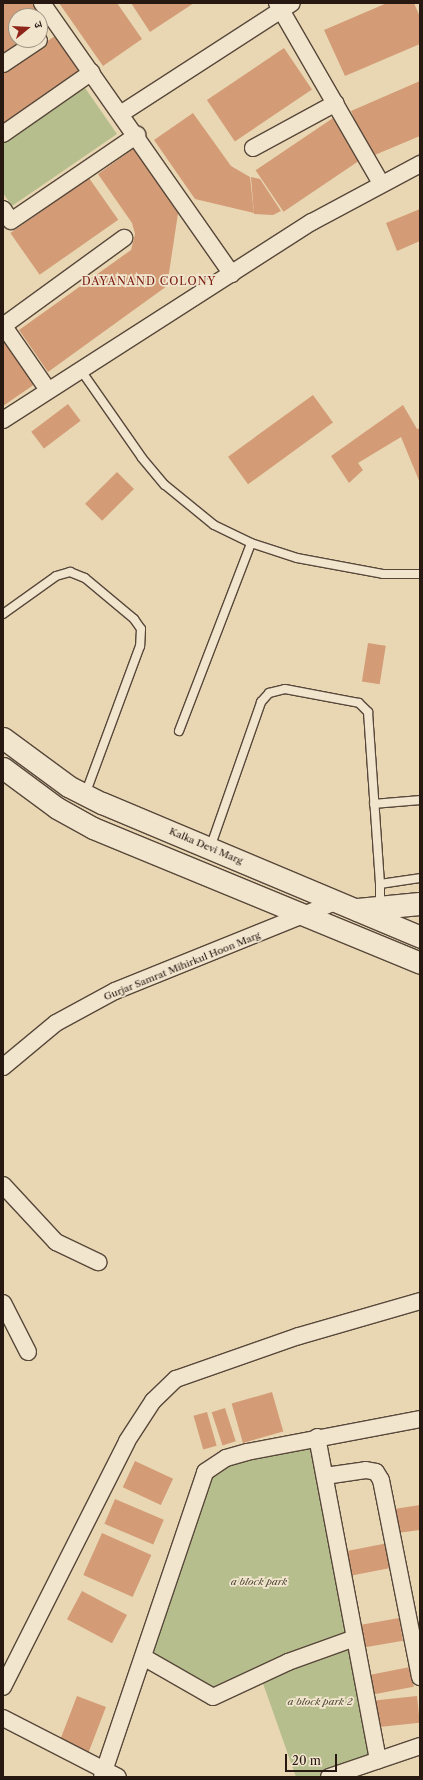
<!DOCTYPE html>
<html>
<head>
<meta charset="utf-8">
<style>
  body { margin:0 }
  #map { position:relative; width:423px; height:1780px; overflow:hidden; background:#e9d7b4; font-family:"Libre Caslon Text","Noto Serif Devanagari",serif }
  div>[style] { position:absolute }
  .green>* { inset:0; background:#b6be8d }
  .building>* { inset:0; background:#d39c77; transform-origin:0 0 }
  .roads { filter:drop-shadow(1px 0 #58483a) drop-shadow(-1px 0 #58483a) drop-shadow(0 1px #58483a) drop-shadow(0 -1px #58483a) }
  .service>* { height:8px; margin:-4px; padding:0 4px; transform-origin:4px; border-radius:4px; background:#f1e5ce }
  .minor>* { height:16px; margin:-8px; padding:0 8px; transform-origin:8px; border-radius:8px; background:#f1e5ce }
  .tertiary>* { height:21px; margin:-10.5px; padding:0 10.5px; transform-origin:10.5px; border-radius:10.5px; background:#f1e5ce }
  .secondary>* { height:22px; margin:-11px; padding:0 11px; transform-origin:11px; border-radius:11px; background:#f1e5ce }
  span { translate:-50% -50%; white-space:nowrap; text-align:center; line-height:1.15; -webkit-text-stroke:3.5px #f1e5ce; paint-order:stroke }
  .street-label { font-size:10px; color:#271911 }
  .park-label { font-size:10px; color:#524b36; font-style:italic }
  .neighbourhood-label { font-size:11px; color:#7a1f14; letter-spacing:1px }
  .frame { position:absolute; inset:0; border:4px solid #271911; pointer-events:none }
  .north { position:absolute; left:8px; top:8px; width:40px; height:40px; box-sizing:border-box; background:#f1e5ce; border:1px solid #a09382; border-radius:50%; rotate:72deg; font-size:11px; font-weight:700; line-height:16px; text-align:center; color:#271911 }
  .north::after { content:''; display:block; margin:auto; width:14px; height:18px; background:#8f2418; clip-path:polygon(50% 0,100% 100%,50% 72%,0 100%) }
  .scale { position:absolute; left:285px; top:1754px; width:52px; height:18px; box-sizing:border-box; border:2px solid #271911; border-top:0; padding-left:5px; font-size:12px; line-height:14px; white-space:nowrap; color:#271911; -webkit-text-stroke:3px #f1e5ce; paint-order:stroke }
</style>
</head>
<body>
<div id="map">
  <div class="green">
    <div style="clip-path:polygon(83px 85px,117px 134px,12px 206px,3px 193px,3px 141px)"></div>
    <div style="clip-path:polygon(317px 1437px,378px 1760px,329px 1777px,296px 1777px,260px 1675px,213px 1697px,145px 1658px,205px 1472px)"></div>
  </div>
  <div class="building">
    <div style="clip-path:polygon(3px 3px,32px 3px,46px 24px,40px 28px,40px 16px,16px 16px,16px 40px,23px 40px,3px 54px)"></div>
    <div style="clip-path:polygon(59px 3px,117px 3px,142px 39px,103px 66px)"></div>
    <div style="clip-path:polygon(131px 3px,194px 3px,150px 32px)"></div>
    <div style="clip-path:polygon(387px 3px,414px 3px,420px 17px,420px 44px,345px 76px,324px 30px)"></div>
    <div style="clip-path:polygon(55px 36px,81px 75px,3px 128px,3px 71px)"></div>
    <div style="left:284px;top:48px;width:50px;height:93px;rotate:56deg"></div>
    <div style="clip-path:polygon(420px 81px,420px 136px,370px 157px,351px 111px)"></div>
    <div style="clip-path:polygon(193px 113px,231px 166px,250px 177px,254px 213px,195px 199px,154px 140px)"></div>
    <div style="left:336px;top:116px;width:50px;height:97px;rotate:56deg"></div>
    <div style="clip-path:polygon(137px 146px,179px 207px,167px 286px,48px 372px,19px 330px,131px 250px,135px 234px,132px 223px,98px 174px)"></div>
    <div style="clip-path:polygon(251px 177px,260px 179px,281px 211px,273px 215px,254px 214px)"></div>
    <div style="left:89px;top:178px;width:51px;height:96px;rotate:55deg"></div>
    <div style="clip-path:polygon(420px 209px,420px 241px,397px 251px,386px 223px)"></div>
    <div style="clip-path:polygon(6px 341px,35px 384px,3px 406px,3px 343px)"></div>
    <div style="left:313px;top:395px;width:34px;height:105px;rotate:54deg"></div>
    <div style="left:68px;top:404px;width:21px;height:46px;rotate:53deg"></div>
    <div style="clip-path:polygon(403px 405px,417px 429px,420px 428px,420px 483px,401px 437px,358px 463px,363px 470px,349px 483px,331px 456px)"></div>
    <div style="left:117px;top:472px;width:24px;height:45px;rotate:45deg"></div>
    <div style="left:368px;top:643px;width:18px;height:39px;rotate:9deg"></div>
    <div style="left:272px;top:1392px;width:41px;height:42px;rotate:74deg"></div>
    <div style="left:225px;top:1408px;width:35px;height:14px;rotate:72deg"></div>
    <div style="left:207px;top:1412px;width:35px;height:14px;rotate:74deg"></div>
    <div style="left:135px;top:1461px;width:42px;height:29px;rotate:25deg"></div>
    <div style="left:115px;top:1499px;width:53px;height:27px;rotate:23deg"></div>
    <div style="clip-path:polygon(420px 1505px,420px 1530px,397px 1533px,394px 1509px)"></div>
    <div style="left:102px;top:1533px;width:54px;height:46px;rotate:24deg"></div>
    <div style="left:388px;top:1543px;width:25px;height:43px;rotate:79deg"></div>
    <div style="left:82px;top:1591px;width:51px;height:32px;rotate:28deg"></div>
    <div style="left:399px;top:1618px;width:23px;height:44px;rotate:80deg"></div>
    <div style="left:410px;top:1667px;width:20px;height:43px;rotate:79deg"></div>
    <div style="left:77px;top:1696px;width:31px;height:51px;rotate:21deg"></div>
    <div style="left:417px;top:1696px;width:27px;height:43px;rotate:84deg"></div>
  </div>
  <div class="roads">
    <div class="service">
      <div style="left:80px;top:369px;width:108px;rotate:55.1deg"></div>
      <div style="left:142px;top:458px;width:35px;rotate:50deg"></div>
      <div style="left:165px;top:485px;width:63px;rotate:39.2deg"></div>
      <div style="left:214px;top:525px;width:41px;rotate:25.9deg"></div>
      <div style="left:251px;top:543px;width:48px;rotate:18.1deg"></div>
      <div style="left:297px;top:558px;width:87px;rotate:10.5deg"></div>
      <div style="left:383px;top:574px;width:37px"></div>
      <div style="left:3px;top:614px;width:65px;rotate:-35.6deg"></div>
      <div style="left:56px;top:576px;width:15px;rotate:-16deg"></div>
      <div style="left:70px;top:572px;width:16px;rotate:22deg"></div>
      <div style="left:85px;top:578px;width:64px;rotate:39.9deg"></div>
      <div style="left:134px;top:619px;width:12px;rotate:55deg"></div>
      <div style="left:141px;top:629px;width:17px;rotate:93deg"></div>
      <div style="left:140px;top:646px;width:159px;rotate:110.3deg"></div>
      <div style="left:179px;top:731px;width:201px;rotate:-69deg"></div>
      <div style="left:374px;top:804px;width:46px;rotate:-5deg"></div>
      <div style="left:210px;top:848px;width:155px;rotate:-70.7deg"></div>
      <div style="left:261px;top:702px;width:12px;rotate:-48deg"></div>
      <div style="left:269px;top:693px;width:16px;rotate:-14deg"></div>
      <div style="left:285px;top:689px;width:75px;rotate:10.7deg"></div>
      <div style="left:359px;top:703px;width:13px;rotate:45deg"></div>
      <div style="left:368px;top:712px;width:172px;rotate:86deg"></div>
      <div style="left:380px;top:884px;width:40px;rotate:-8.5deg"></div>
      <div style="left:380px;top:884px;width:22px;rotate:90deg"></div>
    </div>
    <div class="minor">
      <div style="left:42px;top:3px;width:331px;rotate:55deg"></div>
      <div style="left:277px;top:3px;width:208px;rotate:60deg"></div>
      <div style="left:3px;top:64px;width:43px;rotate:-33.7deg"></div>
      <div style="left:122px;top:113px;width:202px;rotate:-32.9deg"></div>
      <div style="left:3px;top:134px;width:108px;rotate:-34.9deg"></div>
      <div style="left:253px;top:148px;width:94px;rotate:-28.5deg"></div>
      <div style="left:3px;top:209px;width:14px;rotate:56deg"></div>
      <div style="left:11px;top:221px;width:153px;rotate:-34.3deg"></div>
      <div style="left:3px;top:325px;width:79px;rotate:55.3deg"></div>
      <div style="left:3px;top:326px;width:150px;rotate:-36deg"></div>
      <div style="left:3px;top:420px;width:367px;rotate:-32.7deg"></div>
      <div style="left:312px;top:222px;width:123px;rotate:-28.2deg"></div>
      <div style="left:3px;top:1067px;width:69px;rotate:-39.7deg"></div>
      <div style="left:56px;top:1023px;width:67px;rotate:-28.5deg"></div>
      <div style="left:115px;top:991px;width:240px;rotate:-22deg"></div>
      <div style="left:3px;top:1185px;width:78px;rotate:47.1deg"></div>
      <div style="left:56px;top:1242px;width:47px;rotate:25.5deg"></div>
      <div style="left:3px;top:1303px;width:55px;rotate:63deg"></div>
      <div style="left:317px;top:1437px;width:329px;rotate:79.3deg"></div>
      <div style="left:325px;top:1476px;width:41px;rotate:-8.3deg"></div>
      <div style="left:366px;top:1470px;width:10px;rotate:11deg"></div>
      <div style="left:376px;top:1472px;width:9px;rotate:58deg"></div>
      <div style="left:381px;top:1480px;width:201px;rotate:78.8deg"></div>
      <div style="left:145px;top:1658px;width:78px;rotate:29.8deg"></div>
      <div style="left:213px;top:1697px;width:83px;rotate:-25deg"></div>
      <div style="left:288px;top:1662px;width:71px;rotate:-19.7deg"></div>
      <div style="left:3px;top:1687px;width:275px;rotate:-63.2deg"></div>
      <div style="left:127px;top:1441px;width:48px;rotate:-57deg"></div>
      <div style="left:153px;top:1401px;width:32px;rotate:-44deg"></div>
      <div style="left:176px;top:1379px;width:130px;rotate:-19.3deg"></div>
      <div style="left:299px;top:1336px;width:126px;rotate:-16.1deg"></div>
      <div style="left:3px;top:1718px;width:129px;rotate:27.2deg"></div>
      <div style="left:102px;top:1777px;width:322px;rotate:-71.3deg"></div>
      <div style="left:205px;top:1472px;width:25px;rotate:-34deg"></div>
      <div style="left:226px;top:1458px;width:22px;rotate:-16deg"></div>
      <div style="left:247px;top:1452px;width:176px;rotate:-10.8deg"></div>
      <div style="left:329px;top:1777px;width:96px;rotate:-18.8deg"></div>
    </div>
    <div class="tertiary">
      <div style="left:3px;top:738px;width:81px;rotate:36.4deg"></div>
      <div style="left:68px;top:786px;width:38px;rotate:27deg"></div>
      <div style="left:102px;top:803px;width:345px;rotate:22.8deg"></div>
      <div style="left:3px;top:768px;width:67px;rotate:36.5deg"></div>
      <div style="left:57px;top:808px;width:41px;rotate:29.1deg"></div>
      <div style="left:93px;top:828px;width:354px;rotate:22.4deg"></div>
    </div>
    <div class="secondary">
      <div style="left:358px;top:910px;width:62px;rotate:-5.5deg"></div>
    </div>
  </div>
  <div class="street-label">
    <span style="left:206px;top:846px;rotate:23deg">Kalka Devi Marg</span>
    <span style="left:182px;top:966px;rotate:-22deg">Gurjar Samrat Mihirkul Hoon Marg</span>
  </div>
  <div class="park-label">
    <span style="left:259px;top:1582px">a block park</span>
    <span style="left:320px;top:1702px">a block park 2</span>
  </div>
  <div class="neighbourhood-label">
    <span style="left:149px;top:281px">DAYANAND COLONY</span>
  </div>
  <div class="frame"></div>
  <div class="north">उ</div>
  <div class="scale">20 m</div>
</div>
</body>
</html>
